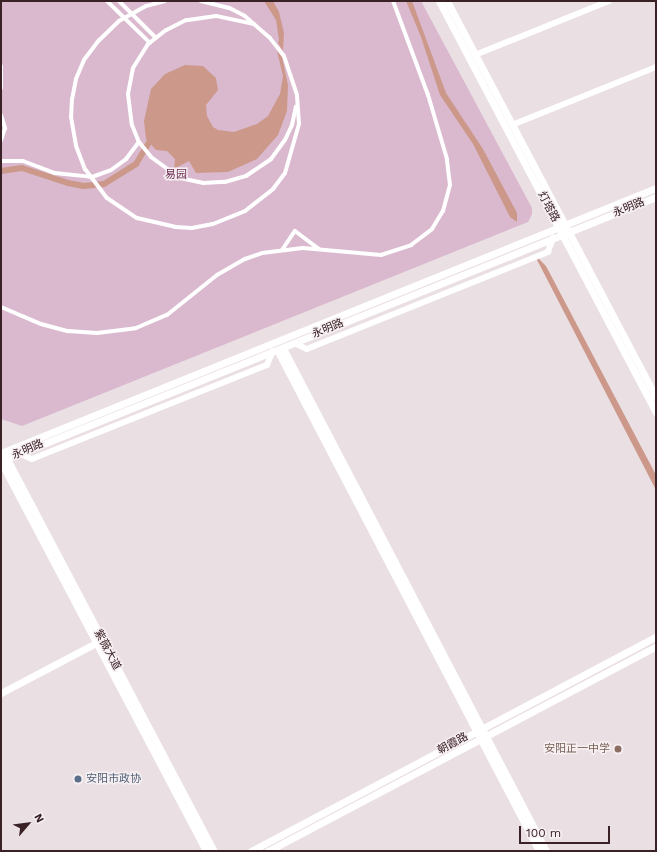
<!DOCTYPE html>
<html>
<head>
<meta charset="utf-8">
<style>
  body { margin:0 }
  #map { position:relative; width:657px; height:852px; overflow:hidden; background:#eadfe3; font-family:"Work Sans","Noto Sans SC",sans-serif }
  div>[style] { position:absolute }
  .green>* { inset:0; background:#dab9cf }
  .water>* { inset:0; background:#cc988a }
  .canal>* { height:6px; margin:-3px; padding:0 3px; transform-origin:3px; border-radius:3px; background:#cc988a }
  .pedestrian>* { height:4px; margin:-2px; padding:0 2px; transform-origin:2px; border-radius:2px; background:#fff }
  .minor>* { height:5.5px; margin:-2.75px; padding:0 2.75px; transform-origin:2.75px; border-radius:2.75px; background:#fff }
  .tertiary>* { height:7px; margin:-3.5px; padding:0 3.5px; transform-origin:3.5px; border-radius:3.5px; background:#fff }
  .dots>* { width:11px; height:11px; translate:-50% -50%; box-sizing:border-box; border:2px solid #f7f0f3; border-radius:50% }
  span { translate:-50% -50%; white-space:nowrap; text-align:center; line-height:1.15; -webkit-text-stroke:3px #f7f0f3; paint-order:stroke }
  .park-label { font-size:11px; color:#6d2e51 }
  .street-label { font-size:11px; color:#392126 }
  .education-label { font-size:11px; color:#785e54 }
  .right { translate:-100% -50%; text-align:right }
  .service-label { font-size:11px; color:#4e5e75 }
  .left { translate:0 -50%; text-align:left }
  .frame { position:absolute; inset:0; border:2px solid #392126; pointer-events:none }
  .north { position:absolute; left:8px; top:804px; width:40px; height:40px; -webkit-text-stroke:3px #f7f0f3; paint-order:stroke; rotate:62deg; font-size:11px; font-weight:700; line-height:16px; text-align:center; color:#392126 }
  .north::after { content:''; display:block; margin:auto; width:14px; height:18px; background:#392126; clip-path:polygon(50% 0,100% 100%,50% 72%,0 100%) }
  .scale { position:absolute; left:519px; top:826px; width:91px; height:18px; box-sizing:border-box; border:2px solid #392126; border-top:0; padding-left:5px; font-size:12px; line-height:14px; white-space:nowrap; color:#392126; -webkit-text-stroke:3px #f7f0f3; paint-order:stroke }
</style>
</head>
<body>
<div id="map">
  <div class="green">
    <div style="clip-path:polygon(1px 1px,421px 1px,532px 208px,532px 214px,528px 222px,22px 426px,1px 419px)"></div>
  </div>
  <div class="water">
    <div style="clip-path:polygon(264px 1px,273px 1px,279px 12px,284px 33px,283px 51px,278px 43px,279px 40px,276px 20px)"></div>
    <div style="clip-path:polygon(406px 1px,412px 1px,446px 93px,483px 149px,517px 213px,517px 222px,510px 217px,473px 144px,440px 95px,421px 37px)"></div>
    <div style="clip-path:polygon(277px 51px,282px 57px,288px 85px,287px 111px,278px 135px,257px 159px,228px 172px,196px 173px,189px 161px,174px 169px,175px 159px,167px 151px,156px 150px,146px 139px,144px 121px,151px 89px,165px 74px,185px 65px,203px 66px,216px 78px,218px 90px,206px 105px,207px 116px,213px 127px,218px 130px,234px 132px,257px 124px,268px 116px,280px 94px,283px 76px)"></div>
    <div style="clip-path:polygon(534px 254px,546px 266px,656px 475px,656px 490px)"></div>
  </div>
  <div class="canal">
    <div style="left:1px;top:171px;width:21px;rotate:-8deg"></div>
    <div style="left:22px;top:168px;width:48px;rotate:18.1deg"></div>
    <div style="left:68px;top:183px;width:16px;rotate:11deg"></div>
    <div style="left:84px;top:186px;width:20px;rotate:-6deg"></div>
    <div style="left:104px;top:184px;width:38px;rotate:-32deg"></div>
    <div style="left:136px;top:164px;width:26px;rotate:-59deg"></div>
  </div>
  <div class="pedestrian">
    <div style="left:107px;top:1px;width:60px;rotate:44.3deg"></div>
    <div style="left:119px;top:1px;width:52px;rotate:45deg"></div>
    <div style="left:165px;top:1px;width:20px;rotate:165deg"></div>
    <div style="left:146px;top:6px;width:31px;rotate:151deg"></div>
    <div style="left:119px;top:21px;width:28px;rotate:136deg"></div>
    <div style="left:99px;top:40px;width:25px;rotate:127deg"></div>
    <div style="left:84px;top:60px;width:21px;rotate:113deg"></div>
    <div style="left:76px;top:79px;width:20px;rotate:101deg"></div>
    <div style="left:72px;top:99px;width:18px;rotate:93deg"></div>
    <div style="left:71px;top:117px;width:29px;rotate:80deg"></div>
    <div style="left:76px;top:146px;width:25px;rotate:69deg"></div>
    <div style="left:85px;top:169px;width:36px;rotate:53deg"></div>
    <div style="left:107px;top:198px;width:36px;rotate:34deg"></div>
    <div style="left:137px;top:218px;width:39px;rotate:13deg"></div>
    <div style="left:175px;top:227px;width:17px;rotate:3deg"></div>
    <div style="left:192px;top:228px;width:21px;rotate:-11deg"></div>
    <div style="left:213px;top:224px;width:35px;rotate:-22deg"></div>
    <div style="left:245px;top:211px;width:36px;rotate:-38deg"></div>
    <div style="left:273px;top:189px;width:20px;rotate:-53deg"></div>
    <div style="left:285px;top:173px;width:51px;rotate:-74.1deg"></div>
    <div style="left:299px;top:124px;width:29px;rotate:-94deg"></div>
    <div style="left:297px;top:95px;width:41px;rotate:-108.4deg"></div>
    <div style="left:284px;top:56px;width:23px;rotate:-128deg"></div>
    <div style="left:270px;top:38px;width:33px;rotate:-139deg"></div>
    <div style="left:245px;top:16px;width:18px;rotate:-153deg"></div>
    <div style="left:229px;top:8px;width:29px;rotate:-166deg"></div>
    <div style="left:254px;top:24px;width:39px;rotate:-168deg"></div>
    <div style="left:216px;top:16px;width:30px;rotate:172deg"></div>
    <div style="left:186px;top:20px;width:22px;rotate:153deg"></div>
    <div style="left:166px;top:30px;width:23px;rotate:142deg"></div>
    <div style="left:148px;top:44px;width:28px;rotate:122deg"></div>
    <div style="left:133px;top:68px;width:26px;rotate:101deg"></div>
    <div style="left:128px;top:94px;width:31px;rotate:83deg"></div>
    <div style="left:132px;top:125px;width:18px;rotate:68deg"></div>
    <div style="left:139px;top:142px;width:19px;rotate:51deg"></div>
    <div style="left:151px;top:157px;width:36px;rotate:36deg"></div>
    <div style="left:180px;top:178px;width:24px;rotate:12deg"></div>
    <div style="left:203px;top:183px;width:22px;rotate:-3deg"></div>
    <div style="left:225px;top:182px;width:22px;rotate:-16deg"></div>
    <div style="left:246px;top:176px;width:30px;rotate:-34deg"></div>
    <div style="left:271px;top:159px;width:24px;rotate:-54deg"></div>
    <div style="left:285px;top:140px;width:17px;rotate:-65deg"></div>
    <div style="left:292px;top:125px;width:19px;rotate:-78deg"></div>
    <div style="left:1px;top:66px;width:22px;rotate:90deg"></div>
    <div style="left:1px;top:115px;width:14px;rotate:73deg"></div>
    <div style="left:5px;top:128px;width:13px;rotate:108deg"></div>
    <div style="left:1px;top:161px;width:22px"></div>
    <div style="left:23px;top:161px;width:34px;rotate:21deg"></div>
    <div style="left:55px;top:173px;width:37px;rotate:6deg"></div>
    <div style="left:92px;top:177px;width:20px;rotate:-20deg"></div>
    <div style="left:111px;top:170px;width:19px;rotate:-36deg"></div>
    <div style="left:126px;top:159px;width:21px;rotate:-53deg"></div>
    <div style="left:282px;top:250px;width:23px;rotate:-56deg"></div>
    <div style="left:295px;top:231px;width:30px;rotate:37deg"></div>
    <div style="left:1px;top:307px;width:43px;rotate:23deg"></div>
    <div style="left:41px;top:324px;width:28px;rotate:15deg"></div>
    <div style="left:68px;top:331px;width:29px;rotate:4deg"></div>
    <div style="left:97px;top:333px;width:39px;rotate:-7deg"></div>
    <div style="left:136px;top:328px;width:34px;rotate:-23deg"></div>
    <div style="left:167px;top:315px;width:64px;rotate:-38.7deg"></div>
    <div style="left:217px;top:275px;width:32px;rotate:-30deg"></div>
    <div style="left:245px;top:259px;width:18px;rotate:-19deg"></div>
    <div style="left:262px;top:253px;width:41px;rotate:-7deg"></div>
    <div style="left:303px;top:248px;width:78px;rotate:5.1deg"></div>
    <div style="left:381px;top:255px;width:32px;rotate:-18deg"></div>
    <div style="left:411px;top:245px;width:26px;rotate:-37deg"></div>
    <div style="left:432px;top:229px;width:21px;rotate:-59deg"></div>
    <div style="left:443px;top:211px;width:27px;rotate:-75deg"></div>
    <div style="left:450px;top:185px;width:26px;rotate:-97deg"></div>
    <div style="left:447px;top:159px;width:67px;rotate:-106.5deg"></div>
    <div style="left:428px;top:95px;width:100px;rotate:-110.4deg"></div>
  </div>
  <div class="minor">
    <div style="left:475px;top:55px;width:144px;rotate:-21.9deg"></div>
    <div style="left:512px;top:125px;width:155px;rotate:-21.9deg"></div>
    <div style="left:295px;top:343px;width:13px;rotate:27deg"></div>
    <div style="left:307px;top:349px;width:260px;rotate:-21.9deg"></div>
    <div style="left:548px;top:252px;width:15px;rotate:-70deg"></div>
    <div style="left:20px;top:453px;width:13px;rotate:27deg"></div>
    <div style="left:32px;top:459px;width:253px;rotate:-21.8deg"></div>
    <div style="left:267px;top:365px;width:15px;rotate:-67deg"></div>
  </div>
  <div class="tertiary">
    <div style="left:439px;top:1px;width:465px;rotate:62.2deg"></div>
    <div style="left:447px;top:1px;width:449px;rotate:62.2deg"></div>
    <div style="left:283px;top:348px;width:568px;rotate:62.4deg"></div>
    <div style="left:277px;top:350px;width:565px;rotate:62.39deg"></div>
    <div style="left:1px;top:453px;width:707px;rotate:-22.03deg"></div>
    <div style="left:5px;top:455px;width:448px;rotate:62.2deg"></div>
    <div style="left:1px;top:461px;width:706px;rotate:-21.95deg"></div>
    <div style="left:1px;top:462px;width:440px;rotate:62.2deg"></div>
    <div style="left:1px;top:693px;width:107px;rotate:-27.8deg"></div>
    <div style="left:251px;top:851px;width:458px;rotate:-27.9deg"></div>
    <div style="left:268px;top:851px;width:439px;rotate:-27.8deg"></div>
  </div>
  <div class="dots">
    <div style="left:618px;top:749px;background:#8d6e63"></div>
    <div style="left:78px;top:779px;background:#5c6f8a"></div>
  </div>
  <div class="park-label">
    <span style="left:176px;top:175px">易园</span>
  </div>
  <div class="street-label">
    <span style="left:548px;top:207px;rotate:62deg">灯塔路</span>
    <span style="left:629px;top:208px;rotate:-22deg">永明路</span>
    <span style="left:328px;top:329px;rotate:-22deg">永明路</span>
    <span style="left:28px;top:450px;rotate:-23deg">永明路</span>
    <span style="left:107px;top:650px;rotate:62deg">紫薇大道</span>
    <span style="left:453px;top:744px;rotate:-28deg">朝霞路</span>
  </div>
  <div class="education-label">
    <span class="right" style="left:610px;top:749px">安阳正一中学</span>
  </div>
  <div class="service-label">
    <span class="left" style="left:86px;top:779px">安阳市政协</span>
  </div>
  <div class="frame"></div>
  <div class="north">N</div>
  <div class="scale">100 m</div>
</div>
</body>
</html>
